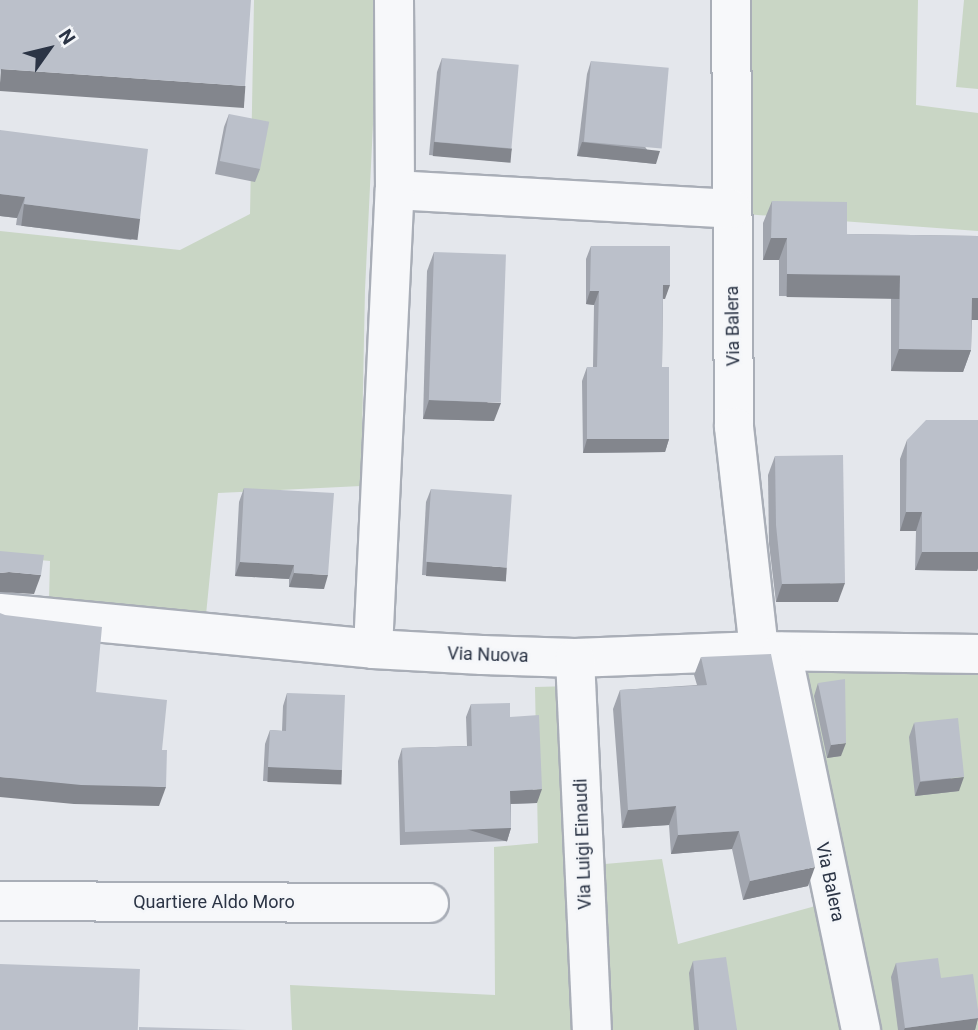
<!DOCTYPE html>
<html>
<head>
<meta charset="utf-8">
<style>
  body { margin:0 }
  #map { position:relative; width:978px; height:1030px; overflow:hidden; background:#e4e7ec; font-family:Roboto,sans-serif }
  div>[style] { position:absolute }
  .green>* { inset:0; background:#c9d6c5 }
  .roads { filter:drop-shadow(2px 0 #a9aeb7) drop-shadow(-2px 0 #a9aeb7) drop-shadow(0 2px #a9aeb7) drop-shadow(0 -2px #a9aeb7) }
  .street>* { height:38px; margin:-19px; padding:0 19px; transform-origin:19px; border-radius:19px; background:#f7f8fa }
  .wall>* { inset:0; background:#a1a5ae }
  .shaded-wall>* { inset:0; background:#83868d; transform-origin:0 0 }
  .building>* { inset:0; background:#bbc0ca; transform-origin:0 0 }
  span { translate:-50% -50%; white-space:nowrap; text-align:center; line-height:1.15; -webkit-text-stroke:5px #f4f6f9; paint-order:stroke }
  .street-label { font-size:18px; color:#2b3445 }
  .north { position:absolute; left:14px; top:14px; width:70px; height:70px; -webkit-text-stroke:5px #f4f6f9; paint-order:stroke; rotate:56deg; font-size:19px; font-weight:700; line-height:28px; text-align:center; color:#2b3445 }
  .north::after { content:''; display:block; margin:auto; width:24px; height:32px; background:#2b3445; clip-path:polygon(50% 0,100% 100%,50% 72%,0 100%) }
</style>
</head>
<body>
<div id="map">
  <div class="green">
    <div style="clip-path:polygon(254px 0,379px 0,365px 290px,361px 486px,218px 493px,206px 615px,49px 600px,50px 561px,0 556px,0 231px,180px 250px,250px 214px)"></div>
    <div style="clip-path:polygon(750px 0,918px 0,916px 105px,978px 113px,978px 231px,745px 214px)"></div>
    <div style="clip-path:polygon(964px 0,978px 0,978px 89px,956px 87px)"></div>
    <div style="clip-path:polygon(978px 656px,978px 1030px,292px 1030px,290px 985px,495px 995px,494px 847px,538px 843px,535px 687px,572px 686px,582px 866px,662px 859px,678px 944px,830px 902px,779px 659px)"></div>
  </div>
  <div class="roads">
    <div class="street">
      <div style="left:731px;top:0;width:427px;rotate:89.6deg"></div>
      <div style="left:734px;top:427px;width:225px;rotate:83.6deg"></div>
      <div style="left:395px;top:190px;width:337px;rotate:3.2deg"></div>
      <div style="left:0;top:613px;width:375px;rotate:5.5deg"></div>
      <div style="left:373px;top:649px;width:109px;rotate:3.2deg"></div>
      <div style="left:482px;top:655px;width:93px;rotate:1.8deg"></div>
      <div style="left:575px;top:658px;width:184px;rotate:-2.2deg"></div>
      <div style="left:759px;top:651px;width:219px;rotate:0.8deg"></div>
      <div style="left:373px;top:649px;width:460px;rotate:-87.3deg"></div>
      <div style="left:395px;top:190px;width:190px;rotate:-90.3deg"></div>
      <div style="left:782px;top:652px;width:386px;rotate:78.2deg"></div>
      <div style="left:575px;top:658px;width:372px;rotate:87.4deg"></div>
      <div style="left:0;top:901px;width:429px;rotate:0.3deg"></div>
    </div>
  </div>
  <div class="wall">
    <div style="clip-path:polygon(442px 58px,512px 149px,507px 162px,429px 155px,437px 72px)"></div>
    <div style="clip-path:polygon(591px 61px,656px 164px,577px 156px,587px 74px)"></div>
    <div style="clip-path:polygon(229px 114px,260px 169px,255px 182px,215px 174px,224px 127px)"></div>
    <div style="clip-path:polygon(0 130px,132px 240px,16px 225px,17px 218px,0 216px)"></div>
    <div style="clip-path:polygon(772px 201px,847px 234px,978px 236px,978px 320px,972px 320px,971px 350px,963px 372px,891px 371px,891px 297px,779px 296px,779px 260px,763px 260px,763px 223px)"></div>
    <div style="clip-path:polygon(591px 246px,665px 299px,663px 299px,662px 367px,669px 439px,665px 452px,583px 453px,582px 381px,587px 367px,593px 367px,594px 305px,586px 304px,586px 259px)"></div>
    <div style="clip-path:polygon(434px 252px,494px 421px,423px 419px,427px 271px)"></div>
    <div style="clip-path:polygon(978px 420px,978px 568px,977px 571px,915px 570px,916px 531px,900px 531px,900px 459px,907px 440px)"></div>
    <div style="clip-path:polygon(775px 456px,838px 602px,776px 602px,769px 544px,768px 475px)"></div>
    <div style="clip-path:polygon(244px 488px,324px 589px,289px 587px,289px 579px,235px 576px,239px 502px)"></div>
    <div style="clip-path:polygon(431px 489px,503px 580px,422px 575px,426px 502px)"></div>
    <div style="clip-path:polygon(701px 657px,808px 886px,743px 900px,732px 849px,671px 854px,669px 825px,622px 828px,613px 709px,620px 690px,697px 685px,694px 675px)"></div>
    <div style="clip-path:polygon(818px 683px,841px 756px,827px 758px,814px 696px)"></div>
    <div style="clip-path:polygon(287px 693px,337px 784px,263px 781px,265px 744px,270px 730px,282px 731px,283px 706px)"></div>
    <div style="clip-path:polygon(471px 704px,510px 717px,537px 803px,511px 804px,511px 828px,507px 841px,400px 845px,398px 761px,402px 748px,467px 746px,466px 717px)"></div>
    <div style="clip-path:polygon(914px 723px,959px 791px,915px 796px,909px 737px)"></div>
    <div style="clip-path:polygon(693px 961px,737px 1030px,694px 1030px,689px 973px)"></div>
    <div style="clip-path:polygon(896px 963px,941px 978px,978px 1018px,975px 1030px,898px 1030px,891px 977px)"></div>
  </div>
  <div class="shaded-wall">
    <div style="left:1px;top:69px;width:245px;height:22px;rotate:4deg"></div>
    <div style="left:434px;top:142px;width:78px;height:14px;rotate:5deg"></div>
    <div style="clip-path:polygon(582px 142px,660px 151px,656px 164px,577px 156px)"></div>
    <div style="clip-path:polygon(0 194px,25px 197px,17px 218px,0 216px)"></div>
    <div style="left:24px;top:204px;width:117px;height:22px;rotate:7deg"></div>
    <div style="clip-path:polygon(771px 238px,787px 238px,779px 260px,763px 260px)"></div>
    <div style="left:787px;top:274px;width:113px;height:23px;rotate:1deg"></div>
    <div style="clip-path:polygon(663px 285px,670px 285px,665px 299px,658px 298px)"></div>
    <div style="clip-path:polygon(590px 291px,599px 291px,594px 305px,586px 304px)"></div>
    <div style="clip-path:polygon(972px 298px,978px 298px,978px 320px,964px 320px)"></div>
    <div style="clip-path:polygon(899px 349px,971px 350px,963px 372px,891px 371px)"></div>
    <div style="clip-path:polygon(429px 400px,501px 403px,494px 421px,423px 419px)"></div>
    <div style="clip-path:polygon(587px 439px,669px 439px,665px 452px,583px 453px)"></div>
    <div style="clip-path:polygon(906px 512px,922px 512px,916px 531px,900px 531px)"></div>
    <div style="clip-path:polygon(922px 552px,978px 552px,978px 568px,977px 571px,915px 570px)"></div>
    <div style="clip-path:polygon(240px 562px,294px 565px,289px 579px,235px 576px)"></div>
    <div style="left:427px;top:562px;width:80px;height:14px;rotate:4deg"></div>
    <div style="clip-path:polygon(9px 572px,41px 575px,34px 594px,0 592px,0 573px)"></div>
    <div style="clip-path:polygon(294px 573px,328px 575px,324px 589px,289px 587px)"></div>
    <div style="clip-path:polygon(845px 583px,838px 602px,776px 602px,782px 584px)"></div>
    <div style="clip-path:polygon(846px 743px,841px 756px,827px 758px,831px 745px)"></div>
    <div style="left:268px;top:767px;width:74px;height:15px;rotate:2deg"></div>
    <div style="clip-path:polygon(0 777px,166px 787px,159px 806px,74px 804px,0 797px)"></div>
    <div style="clip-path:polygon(964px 777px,959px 791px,915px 796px,920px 782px)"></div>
    <div style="clip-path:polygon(542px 789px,537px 803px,505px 804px,510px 791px)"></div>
    <div style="clip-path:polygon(676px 806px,669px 825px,622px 828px,628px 810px)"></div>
    <div style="left:511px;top:828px;width:14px;height:106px;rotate:107deg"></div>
    <div style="clip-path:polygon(739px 831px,732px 849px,671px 854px,678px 835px)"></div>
    <div style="clip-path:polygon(815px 867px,808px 886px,743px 900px,750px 881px)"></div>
    <div style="clip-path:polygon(978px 1018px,975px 1030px,904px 1030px,905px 1028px)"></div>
  </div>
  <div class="building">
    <div style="clip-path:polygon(0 0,251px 0,245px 86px,1px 69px,0 75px)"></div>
    <div style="left:442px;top:58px;width:77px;height:84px;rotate:5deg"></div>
    <div style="left:591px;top:61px;width:78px;height:81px;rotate:5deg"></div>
    <div style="left:229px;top:114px;width:41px;height:48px;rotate:11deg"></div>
    <div style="clip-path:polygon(0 130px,148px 149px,140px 219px,24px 204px,25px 197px,0 194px)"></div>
    <div style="clip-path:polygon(772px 201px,847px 202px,847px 234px,978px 236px,978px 298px,972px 298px,971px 350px,899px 349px,900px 275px,787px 274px,787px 238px,771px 238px)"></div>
    <div style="clip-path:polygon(591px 246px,670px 246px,670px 285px,663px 285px,662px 367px,669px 367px,669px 439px,587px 439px,587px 367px,597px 367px,599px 291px,590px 291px)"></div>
    <div style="left:434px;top:252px;width:72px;height:148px;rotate:2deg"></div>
    <div style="clip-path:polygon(926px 420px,978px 420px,978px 552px,922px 552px,922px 512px,906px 512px,907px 440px)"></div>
    <div style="clip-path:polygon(843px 455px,845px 583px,782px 584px,776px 525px,775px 456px)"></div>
    <div style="clip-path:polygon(244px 488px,334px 493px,328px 575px,294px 573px,294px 565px,240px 562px)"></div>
    <div style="left:431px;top:489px;width:81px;height:73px;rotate:4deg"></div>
    <div style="clip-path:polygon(0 551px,44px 555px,41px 575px,9px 572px,0 573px)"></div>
    <div style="clip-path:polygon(0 613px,5px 615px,102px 627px,96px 692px,167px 700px,162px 750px,167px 750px,166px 787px,81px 785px,0 777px)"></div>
    <div style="clip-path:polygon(771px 654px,815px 867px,750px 881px,739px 831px,678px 835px,676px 806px,628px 810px,620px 690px,707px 685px,701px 657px)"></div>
    <div style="clip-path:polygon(845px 679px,846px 743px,831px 745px,818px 683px)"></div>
    <div style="clip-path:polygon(287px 693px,345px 695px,342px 770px,268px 767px,270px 730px,286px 731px)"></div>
    <div style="clip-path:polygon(510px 703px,510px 717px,539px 715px,542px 789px,510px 791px,511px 828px,405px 832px,402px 748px,472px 746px,471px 704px)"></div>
    <div style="left:958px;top:718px;width:59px;height:44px;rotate:84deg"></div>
    <div style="clip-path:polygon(726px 957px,737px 1030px,699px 1030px,693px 961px)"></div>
    <div style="clip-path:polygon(938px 958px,941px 978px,973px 974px,978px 1010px,978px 1018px,905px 1028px,896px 963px)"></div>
    <div style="left:0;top:964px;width:140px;height:66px;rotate:2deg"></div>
    <div style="clip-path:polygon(139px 1027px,247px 1030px,139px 1030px)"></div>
  </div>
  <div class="street-label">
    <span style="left:733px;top:326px;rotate:-91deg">Via Balera</span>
    <span style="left:488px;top:655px;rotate:2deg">Via Nuova</span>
    <span style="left:583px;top:844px;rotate:-92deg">Via Luigi Einaudi</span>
    <span style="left:830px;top:882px;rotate:78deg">Via Balera</span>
    <span style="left:214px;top:902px">Quartiere Aldo Moro</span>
  </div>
  <div class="north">N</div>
</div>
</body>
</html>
